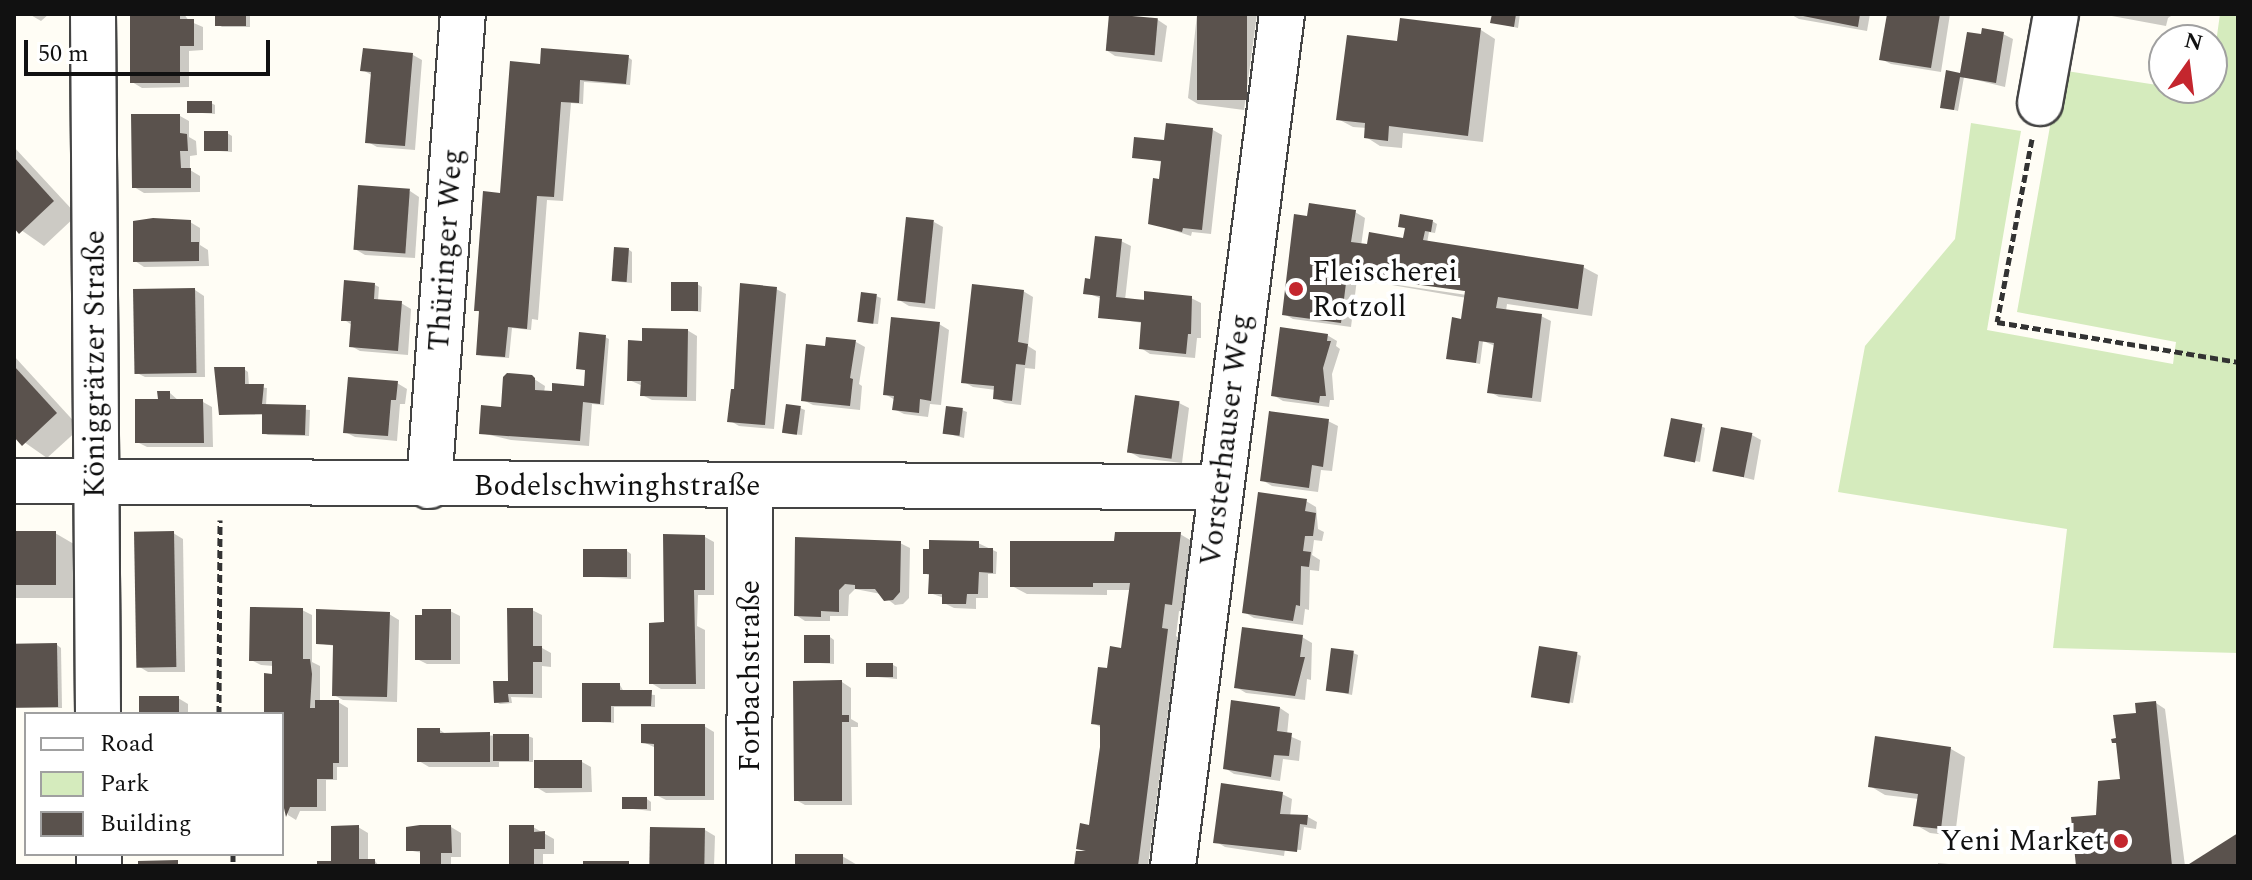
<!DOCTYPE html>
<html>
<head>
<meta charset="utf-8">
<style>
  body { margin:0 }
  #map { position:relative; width:2252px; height:880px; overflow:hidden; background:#fffdf5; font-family:Spectral,serif }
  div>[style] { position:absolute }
  .green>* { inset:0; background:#d5ebbd }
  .shadow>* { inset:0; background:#0003; transform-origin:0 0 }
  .building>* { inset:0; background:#5a524d; transform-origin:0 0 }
  .path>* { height:5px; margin-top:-2.5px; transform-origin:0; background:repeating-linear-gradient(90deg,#333 0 8px,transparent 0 12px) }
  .roads { filter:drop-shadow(2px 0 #444) drop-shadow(-2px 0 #444) drop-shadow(0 2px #444) drop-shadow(0 -2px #444) }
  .minor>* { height:44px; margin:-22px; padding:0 22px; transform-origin:22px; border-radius:22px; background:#fff }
  .dots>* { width:22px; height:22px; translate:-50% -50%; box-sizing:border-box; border:4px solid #fff; border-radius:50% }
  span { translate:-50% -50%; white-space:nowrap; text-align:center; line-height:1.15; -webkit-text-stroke:8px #fff; paint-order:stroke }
  .street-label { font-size:30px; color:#111 }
  .poi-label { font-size:30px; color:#111 }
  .left { translate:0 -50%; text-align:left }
  .right { translate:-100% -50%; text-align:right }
  .frame { position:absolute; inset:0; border:16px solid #111; pointer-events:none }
  .legend { position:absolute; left:24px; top:712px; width:260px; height:144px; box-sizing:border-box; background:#fff; border:2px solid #a0a0a0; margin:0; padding:10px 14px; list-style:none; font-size:24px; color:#111 }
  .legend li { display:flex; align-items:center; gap:16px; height:40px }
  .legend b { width:40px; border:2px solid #a0a0a0 }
  .north { position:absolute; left:2148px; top:24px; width:80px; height:80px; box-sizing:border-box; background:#fff; border:2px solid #a0a0a0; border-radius:50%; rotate:14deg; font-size:22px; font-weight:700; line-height:32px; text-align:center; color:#111 }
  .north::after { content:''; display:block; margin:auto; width:28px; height:36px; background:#c4262e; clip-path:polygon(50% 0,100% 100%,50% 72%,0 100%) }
  .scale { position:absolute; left:24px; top:40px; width:246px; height:36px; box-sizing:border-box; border:4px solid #111; border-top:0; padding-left:10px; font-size:24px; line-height:28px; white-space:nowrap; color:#111; -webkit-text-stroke:6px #fff; paint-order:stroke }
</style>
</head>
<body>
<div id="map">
  <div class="green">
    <div style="clip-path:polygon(2220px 14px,2238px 14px,2238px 653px,2053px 648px,2067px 529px,1838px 492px,1865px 346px,1955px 239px,1971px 123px,2021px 131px,1987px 330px,2173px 364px,2176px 342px,2017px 312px,2060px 70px,2209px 93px)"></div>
  </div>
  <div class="shadow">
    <div style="clip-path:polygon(29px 14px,49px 14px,41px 21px)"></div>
    <div style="clip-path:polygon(132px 14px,184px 14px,189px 21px,203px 27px,203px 50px,189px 51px,189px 87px,142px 88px,132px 82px)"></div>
    <div style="clip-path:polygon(217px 14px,250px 14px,250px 27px,222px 27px,217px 24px)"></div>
    <div style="clip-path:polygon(1111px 14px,1158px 20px,1167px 26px,1162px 62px,1115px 56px,1106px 50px)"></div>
    <div style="clip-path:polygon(1197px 14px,1257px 14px,1244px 110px,1198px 104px,1188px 98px)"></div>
    <div style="clip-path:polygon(1494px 14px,1520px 14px,1518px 28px,1493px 22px)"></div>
    <div style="clip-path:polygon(1790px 14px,1870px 14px,1867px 31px,1799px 19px)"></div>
    <div style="clip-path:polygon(1889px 14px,1950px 14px,1941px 72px,1891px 64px,1881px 59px)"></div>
    <div style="clip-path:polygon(2101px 14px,2174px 14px,2168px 18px,2166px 26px)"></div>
    <div style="clip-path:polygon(1402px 21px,1481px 30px,1495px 39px,1483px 142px,1403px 133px,1402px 148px,1380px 146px,1366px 137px,1367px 128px,1353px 127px,1338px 119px,1399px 44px)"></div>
    <div style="clip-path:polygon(2003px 34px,2013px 39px,2005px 87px,1964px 77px,1958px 111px,1942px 107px,1960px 74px)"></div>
    <div style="clip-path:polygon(413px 55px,422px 60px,415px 150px,377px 147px,368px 142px,373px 76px,363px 70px)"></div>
    <div style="clip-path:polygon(628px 57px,632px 60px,630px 85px,584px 82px,583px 104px,571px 103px,563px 201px,547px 200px,538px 320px,532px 319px,531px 330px,512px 328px,509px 358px,482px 356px,478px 354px,481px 313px,476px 310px,502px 195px,542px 66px)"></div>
    <div style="clip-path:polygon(211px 103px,215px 105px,215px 114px,189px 112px)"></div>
    <div style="clip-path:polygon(180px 116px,189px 121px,189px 137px,196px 141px,197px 155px,190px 156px,190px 170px,200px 176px,200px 192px,144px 193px,134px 187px)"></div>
    <div style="clip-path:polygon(1213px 130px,1222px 135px,1211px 234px,1192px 232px,1191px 236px,1150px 223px,1163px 162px,1134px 157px,1165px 142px)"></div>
    <div style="clip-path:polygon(227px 133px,232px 136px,232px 152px,206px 150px)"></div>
    <div style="clip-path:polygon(14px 147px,77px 215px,44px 246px,14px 225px)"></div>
    <div style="clip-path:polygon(410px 191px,419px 197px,415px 258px,365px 255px,355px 249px)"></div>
    <div style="clip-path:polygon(1355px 212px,1365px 218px,1361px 246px,1413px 241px,1406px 229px,1400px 226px,1432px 221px,1437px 224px,1435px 233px,1429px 232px,1427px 243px,1583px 267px,1598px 275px,1592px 316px,1507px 304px,1506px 311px,1541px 316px,1551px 321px,1541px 402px,1499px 397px,1490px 392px,1495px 346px,1483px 341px,1480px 364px,1448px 357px,1463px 321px,1467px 298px,1357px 279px,1467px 295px,1467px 291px,1354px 274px,1357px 279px,1351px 327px,1293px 319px,1284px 314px,1309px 218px)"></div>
    <div style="clip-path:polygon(190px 222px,200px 228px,200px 245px,208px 250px,209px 266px,144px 267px,135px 261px)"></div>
    <div style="clip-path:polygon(934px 222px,943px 227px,935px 309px,909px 306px,899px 300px)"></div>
    <div style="clip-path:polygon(1121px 241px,1131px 246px,1125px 300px,1191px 298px,1201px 303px,1201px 338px,1197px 338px,1195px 358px,1150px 354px,1141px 348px,1143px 323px,1100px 317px,1102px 299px,1085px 292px)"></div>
    <div style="clip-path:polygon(628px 249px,632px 252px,632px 283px,620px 282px,615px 280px)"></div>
    <div style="clip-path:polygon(697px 284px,702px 287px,701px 312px,672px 309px)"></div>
    <div style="clip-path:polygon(375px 285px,379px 287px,378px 301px,401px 303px,411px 309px,408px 355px,360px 351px,351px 346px,352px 325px,343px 319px)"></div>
    <div style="clip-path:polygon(776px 289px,786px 294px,774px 429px,739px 426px,729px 420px,736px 390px)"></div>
    <div style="clip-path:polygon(195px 290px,204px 296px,205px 377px,145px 377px,135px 372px)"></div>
    <div style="clip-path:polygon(1023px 291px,1033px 297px,1028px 346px,1036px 351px,1035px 369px,1025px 368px,1021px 405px,1005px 403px,995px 398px,996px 390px,973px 387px,964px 382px)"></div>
    <div style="clip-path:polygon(876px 296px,881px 298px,878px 324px,864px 323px,860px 321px)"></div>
    <div style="clip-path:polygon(939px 324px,949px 330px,941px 405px,930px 404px,928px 417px,904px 414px,894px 409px,895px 400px,885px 394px)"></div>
    <div style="clip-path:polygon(687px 330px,697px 336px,696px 401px,652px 400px,642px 395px,643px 386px,629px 380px,644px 343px)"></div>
    <div style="clip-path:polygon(1327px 335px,1337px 341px,1336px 346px,1340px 349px,1332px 374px,1334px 400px,1330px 400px,1329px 407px,1283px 401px,1273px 395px)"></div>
    <div style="clip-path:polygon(605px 337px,609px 339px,604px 405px,592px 404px,589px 446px,511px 440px,481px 433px,531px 377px,545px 386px,544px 393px,585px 389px,587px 371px,578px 368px)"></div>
    <div style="clip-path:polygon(828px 339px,856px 342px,865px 347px,859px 384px,862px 386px,860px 410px,813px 405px,803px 400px)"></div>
    <div style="clip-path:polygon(14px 356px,80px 428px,47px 458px,14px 435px)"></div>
    <div style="clip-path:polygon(244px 369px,248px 372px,249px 386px,267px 388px,266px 406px,310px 410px,309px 436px,268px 435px,264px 433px,264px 415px,221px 413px)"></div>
    <div style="clip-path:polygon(397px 383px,407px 389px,405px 404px,400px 404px,397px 441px,355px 437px,345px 432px)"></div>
    <div style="clip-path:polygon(170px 393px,179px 401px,203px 402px,212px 407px,213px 447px,147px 447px,137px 442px,160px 401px)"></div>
    <div style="clip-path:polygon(1179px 403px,1189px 408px,1182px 463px,1140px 458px,1130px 452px)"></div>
    <div style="clip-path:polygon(800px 408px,805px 410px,802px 435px,790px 434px,785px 432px)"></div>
    <div style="clip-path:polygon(962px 410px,967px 412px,964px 438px,945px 433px)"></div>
    <div style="clip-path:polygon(1328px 421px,1338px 426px,1332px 471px,1321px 470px,1318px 492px,1272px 486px,1262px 480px)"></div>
    <div style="clip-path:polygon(1701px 426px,1705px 428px,1700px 462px,1667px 455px)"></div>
    <div style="clip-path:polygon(1752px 435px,1761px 440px,1754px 480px,1716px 470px)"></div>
    <div style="clip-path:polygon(1306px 501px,1316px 507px,1318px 529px,1324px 532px,1322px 541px,1314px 540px,1312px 555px,1320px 560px,1319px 571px,1310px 570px,1309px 610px,1305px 609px,1303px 625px,1254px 618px,1244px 612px)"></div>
    <div style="clip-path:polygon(14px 533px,55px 533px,79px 547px,79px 598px,14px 598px)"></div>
    <div style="clip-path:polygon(173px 533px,183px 539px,185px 672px,148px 672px,138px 666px)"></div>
    <div style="clip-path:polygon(1180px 534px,1195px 543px,1186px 612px,1179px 611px,1176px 636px,1182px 640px,1180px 660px,1175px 660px,1148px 866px,1076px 866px,1087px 852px,1079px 848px,1091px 827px,1102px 747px,1102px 728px,1093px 723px,1109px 671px,1131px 651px,1131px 590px,1107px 590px,1107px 595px,1027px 594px,1012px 586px,1116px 543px)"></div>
    <div style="clip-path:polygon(705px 537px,714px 542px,714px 595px,698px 595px,697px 626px,705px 630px,705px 689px,661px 689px,651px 683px)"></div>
    <div style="clip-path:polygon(900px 543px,910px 548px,909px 598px,903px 604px,895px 605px,881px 594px,855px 589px,849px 595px,848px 616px,830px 616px,830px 621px,805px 621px,796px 615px)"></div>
    <div style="clip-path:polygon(978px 543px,997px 552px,996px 574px,988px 574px,988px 598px,976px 598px,976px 609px,954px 608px,944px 603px,944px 598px,930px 593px,930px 576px,925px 573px,931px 551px)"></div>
    <div style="clip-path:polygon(627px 551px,631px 554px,631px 579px,584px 576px)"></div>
    <div style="clip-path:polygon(302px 610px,312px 615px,312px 662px,320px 666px,320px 702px,338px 702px,348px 708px,348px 767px,337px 767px,337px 780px,326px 780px,326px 811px,300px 811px,296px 820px,288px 815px,286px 797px,282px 794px,282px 714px,266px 714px,274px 666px,261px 665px,251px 660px)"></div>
    <div style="clip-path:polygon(532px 610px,542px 615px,542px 648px,551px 653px,551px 667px,542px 666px,542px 698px,511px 697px,512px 703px,500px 704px,496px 702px,510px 683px)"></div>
    <div style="clip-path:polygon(450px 611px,460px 616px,460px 664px,427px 664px,417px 659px)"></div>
    <div style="clip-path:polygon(389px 614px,399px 620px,397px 702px,343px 700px,334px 695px,335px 646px,318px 643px)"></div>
    <div style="clip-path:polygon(830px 637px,834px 640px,834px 664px,806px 662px)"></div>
    <div style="clip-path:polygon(1302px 637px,1312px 643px,1311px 680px,1307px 679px,1305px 700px,1246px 693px,1236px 687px)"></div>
    <div style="clip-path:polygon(57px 645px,61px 648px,62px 708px,14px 708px,14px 646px)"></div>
    <div style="clip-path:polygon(1353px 653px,1358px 655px,1352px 695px,1328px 690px)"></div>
    <div style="clip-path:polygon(1577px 654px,1581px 656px,1573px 703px,1534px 696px)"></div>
    <div style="clip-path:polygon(893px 665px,897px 667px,897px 679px,868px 676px)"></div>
    <div style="clip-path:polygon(842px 682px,851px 688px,851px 719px,858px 723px,858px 727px,851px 727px,852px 805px,805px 805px,796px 800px)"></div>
    <div style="clip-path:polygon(620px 685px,624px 692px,655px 695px,655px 707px,614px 707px,614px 723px,584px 721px)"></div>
    <div style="clip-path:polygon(178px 698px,188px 704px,188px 714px,141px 714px)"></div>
    <div style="clip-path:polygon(2156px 703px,2165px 709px,2185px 866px,2078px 866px,2098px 816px,2122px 781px,2138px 715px)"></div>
    <div style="clip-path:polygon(1280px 708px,1289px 714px,1287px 735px,1301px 741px,1299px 761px,1283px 759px,1280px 781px,1234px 774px,1225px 768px)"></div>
    <div style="clip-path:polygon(704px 726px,714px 732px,714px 800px,666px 800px,656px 795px,656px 748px,643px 742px)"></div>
    <div style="clip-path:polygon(440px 730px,447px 735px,528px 736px,533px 738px,533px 762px,499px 762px,499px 767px,429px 767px,419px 761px)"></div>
    <div style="clip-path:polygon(1877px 738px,1951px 749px,1965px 757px,1955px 836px,1930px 833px,1916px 825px,1919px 799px,1885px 795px,1870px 786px)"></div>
    <div style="clip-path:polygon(582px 762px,591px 767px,592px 792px,546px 793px,536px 787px)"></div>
    <div style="clip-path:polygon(1282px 794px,1292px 799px,1290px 817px,1308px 817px,1317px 822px,1316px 829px,1304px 827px,1301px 850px,1285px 849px,1284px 856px,1225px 847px,1215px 841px)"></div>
    <div style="clip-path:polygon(647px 799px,651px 802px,651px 811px,624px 808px)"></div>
    <div style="clip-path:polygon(358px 827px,368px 833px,368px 861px,375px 861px,379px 866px,319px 866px,333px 863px)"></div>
    <div style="clip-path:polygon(451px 827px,461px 833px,461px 857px,451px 857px,451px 866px,422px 866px,422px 853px,408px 850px)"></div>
    <div style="clip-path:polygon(533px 827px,554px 839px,554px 854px,543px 854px,543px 866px,511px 866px)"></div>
    <div style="clip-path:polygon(705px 830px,715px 836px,714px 866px,652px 866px)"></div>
    <div style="left:14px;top:832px;width:2px;height:34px;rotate:27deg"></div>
    <div style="clip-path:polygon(842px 856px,859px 866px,797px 866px)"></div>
    <div style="clip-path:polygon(1938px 863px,1970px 866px,1938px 866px)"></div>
  </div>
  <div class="building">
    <div style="clip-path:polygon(130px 14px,180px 14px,180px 19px,194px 19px,194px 46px,180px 46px,180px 83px,130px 83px)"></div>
    <div style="left:215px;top:14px;width:31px;height:12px"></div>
    <div style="left:1109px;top:14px;width:49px;height:37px;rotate:5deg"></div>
    <div style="left:1197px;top:14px;width:50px;height:86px"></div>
    <div style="clip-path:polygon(1492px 14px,1516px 14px,1514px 27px,1490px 23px)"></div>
    <div style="clip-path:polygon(1793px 14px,1860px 14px,1858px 27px)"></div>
    <div style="clip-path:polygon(1887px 14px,1940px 14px,1931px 68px,1879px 60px)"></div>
    <div style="clip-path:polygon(1400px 18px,1481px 28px,1468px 136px,1389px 126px,1388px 141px,1364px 138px,1365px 123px,1336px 120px,1347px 35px,1397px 41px)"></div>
    <div style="clip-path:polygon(1982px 28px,2004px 32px,1996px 83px,1960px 77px,1954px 110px,1940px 108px,1946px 70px,1960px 73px,1967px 32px,1981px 34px)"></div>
    <div style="clip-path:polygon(363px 48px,413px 53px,405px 146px,365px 143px,371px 72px,360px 71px)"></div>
    <div style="clip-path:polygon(541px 48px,629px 55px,626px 84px,580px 80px,579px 103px,561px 102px,554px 197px,537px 196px,527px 329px,508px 327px,505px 357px,476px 355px,479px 311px,474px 311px,483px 191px,500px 193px,510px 61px,540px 64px)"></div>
    <div style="left:187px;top:101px;width:25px;height:12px"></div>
    <div style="clip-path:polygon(131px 114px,180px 114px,180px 133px,187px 134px,188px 151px,180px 151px,181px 168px,191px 168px,191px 188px,132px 188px)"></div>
    <div style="clip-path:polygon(1166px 123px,1213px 128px,1202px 230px,1183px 228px,1182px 232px,1148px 224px,1153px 178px,1159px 179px,1161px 161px,1132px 158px,1134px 137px,1164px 140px)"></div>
    <div style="left:204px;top:131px;width:24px;height:20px"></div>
    <div style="clip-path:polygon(14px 157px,54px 201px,19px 234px,14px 228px)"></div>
    <div style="left:358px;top:185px;width:52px;height:65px;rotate:4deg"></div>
    <div style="clip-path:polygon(1309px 203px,1356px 210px,1351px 242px,1367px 244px,1369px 232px,1403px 238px,1405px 228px,1398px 227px,1400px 214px,1433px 220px,1431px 232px,1425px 231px,1423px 240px,1584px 265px,1578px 309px,1498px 297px,1496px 308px,1542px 314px,1532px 398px,1487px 393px,1494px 343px,1479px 341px,1476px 363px,1446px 359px,1452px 317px,1461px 319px,1465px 291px,1347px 275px,1341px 323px,1282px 315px,1294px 214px,1307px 216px)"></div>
    <div style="left:906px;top:217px;width:28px;height:84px;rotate:6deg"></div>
    <div style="clip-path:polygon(153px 218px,191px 220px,191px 242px,199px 242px,199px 261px,133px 262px,133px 221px)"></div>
    <div style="clip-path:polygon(1095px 236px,1122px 239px,1116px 297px,1144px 300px,1144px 291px,1192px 296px,1191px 334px,1188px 334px,1186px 354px,1139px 349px,1141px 322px,1098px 318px,1100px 296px,1083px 294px,1085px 278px,1090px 279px)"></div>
    <div style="left:614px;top:247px;width:15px;height:34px;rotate:4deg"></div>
    <div style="clip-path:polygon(344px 280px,375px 283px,374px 299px,402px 301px,398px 351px,349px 347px,351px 321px,341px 321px)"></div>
    <div style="left:671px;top:282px;width:27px;height:29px"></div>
    <div style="clip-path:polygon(740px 283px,777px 287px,765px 425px,727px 422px,731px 389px,734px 389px)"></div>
    <div style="clip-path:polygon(972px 284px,1024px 290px,1018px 342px,1028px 344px,1025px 365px,1016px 364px,1012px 401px,993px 399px,994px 386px,961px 383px)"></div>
    <div style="left:195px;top:288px;width:85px;height:62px;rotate:89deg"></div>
    <div style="left:861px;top:292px;width:16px;height:30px;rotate:7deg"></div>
    <div style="clip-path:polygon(891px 317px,940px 322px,931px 401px,920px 399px,919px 413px,892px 410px,894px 396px,883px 395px)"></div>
    <div style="clip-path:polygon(1280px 327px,1328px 334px,1327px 341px,1331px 341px,1323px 368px,1326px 396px,1320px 396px,1319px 403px,1271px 396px)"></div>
    <div style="clip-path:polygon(642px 328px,688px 329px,687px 397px,640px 396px,641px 381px,627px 381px,628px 340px,642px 341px)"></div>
    <div style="clip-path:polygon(579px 332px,606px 335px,600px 404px,583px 402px,580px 441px,479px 434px,481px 405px,501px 407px,503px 377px,507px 373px,532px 375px,535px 378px,535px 390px,552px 391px,552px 383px,584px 386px,585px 370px,576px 369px)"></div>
    <div style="clip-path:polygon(826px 337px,856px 340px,850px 378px,853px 379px,850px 406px,801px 401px,806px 344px,825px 346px)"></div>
    <div style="clip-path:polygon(14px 366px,57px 413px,22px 446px,14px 437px)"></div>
    <div style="clip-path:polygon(214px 367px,245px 367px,245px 384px,264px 384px,262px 404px,306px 405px,305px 435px,262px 434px,262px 414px,219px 415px)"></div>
    <div style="clip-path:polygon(348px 377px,398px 381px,396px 400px,391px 400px,388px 436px,343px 433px)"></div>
    <div style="clip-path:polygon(157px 391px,170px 391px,170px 399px,203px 399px,204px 443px,135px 443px,135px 399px,158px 399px)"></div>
    <div style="left:1135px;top:395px;width:45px;height:58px;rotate:8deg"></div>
    <div style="left:786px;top:404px;width:15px;height:29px;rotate:8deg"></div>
    <div style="left:946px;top:406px;width:17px;height:28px;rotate:7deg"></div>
    <div style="clip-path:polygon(1269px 411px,1329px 419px,1323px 467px,1312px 465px,1309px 488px,1260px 481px)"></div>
    <div style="left:1671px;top:418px;width:32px;height:39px;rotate:11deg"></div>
    <div style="left:1721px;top:427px;width:32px;height:45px;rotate:11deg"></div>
    <div style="clip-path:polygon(1258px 492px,1307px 499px,1305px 511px,1316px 513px,1313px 536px,1305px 536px,1303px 551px,1311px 552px,1309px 567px,1301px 566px,1300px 606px,1296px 605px,1293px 621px,1242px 613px)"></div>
    <div style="left:14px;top:531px;width:42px;height:54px"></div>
    <div style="left:174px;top:531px;width:136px;height:40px;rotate:89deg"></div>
    <div style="clip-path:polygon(1115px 532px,1181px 532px,1172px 605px,1165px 604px,1162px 628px,1168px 629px,1138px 866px,1074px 866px,1076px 851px,1086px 851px,1076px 849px,1080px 823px,1089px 825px,1100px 747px,1100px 725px,1091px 724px,1098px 667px,1107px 668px,1110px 646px,1121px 648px,1130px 583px,1093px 583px,1093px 587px,1010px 587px,1010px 541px,1114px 541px)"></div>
    <div style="clip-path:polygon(663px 534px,705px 535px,705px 590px,694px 590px,696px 684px,649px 684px,649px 623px,664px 622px)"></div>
    <div style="clip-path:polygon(795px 537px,901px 541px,900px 592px,893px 600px,884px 601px,875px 589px,855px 589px,855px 585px,845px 584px,839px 590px,839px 612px,821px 611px,821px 617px,794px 616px)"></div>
    <div style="clip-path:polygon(929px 540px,979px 541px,979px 548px,993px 548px,993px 573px,979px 572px,978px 594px,967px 594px,966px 604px,942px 604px,942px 594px,928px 594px,929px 574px,923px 574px,923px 549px,929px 549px)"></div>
    <div style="left:583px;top:549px;width:44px;height:28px"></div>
    <div style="clip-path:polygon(250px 607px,303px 608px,303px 659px,310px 659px,312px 674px,310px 708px,315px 708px,315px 700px,339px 700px,339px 763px,333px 763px,333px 779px,317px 779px,317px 807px,290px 807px,286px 817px,282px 799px,282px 714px,264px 714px,264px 673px,272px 674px,272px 661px,249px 661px)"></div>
    <div style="clip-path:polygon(507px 608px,533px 608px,533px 646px,542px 646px,542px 662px,533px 662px,533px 694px,508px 694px,509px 702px,494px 703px,493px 681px,508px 681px)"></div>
    <div style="clip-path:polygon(316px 609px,390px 612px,387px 697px,332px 696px,333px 645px,316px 644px)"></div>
    <div style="clip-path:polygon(422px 609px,451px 609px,451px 660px,415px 660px,415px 615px,422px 615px)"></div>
    <div style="clip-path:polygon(1242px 627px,1303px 635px,1300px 657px,1305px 657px,1295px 696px,1234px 688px)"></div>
    <div style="left:804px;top:635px;width:26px;height:28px"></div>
    <div style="left:57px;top:643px;width:64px;height:43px;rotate:89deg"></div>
    <div style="left:1539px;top:646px;width:39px;height:52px;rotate:9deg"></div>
    <div style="left:1331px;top:648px;width:23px;height:43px;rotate:7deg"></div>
    <div style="left:866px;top:663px;width:27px;height:14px"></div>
    <div style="clip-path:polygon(842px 680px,842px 715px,849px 715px,849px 722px,842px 722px,842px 801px,794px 801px,793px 681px)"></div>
    <div style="clip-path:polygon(582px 683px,620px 683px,620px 690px,652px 690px,651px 706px,611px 706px,611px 722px,582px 722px)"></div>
    <div style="left:139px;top:696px;width:40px;height:18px"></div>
    <div style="clip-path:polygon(1231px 700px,1280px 707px,1277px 731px,1292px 733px,1289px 756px,1274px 755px,1271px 777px,1223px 769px)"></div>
    <div style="clip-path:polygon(2156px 701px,2172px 866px,2076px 866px,2071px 817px,2096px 815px,2098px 781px,2120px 779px,2116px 743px,2112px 743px,2111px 739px,2116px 738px,2113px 715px,2136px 713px,2135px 703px)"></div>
    <div style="clip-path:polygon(641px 724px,705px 724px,705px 796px,654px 796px,654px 744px,641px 743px)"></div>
    <div style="clip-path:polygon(417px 728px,440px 728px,440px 733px,490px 732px,490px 762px,417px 762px)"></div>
    <div style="left:493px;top:734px;width:36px;height:27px"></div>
    <div style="clip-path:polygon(1875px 736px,1951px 747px,1941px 829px,1913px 826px,1918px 794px,1868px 787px)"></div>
    <div style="left:534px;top:760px;width:48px;height:28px"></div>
    <div style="clip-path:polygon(1221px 783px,1283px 792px,1280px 814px,1308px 815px,1307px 825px,1300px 824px,1297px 852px,1213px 843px)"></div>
    <div style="left:622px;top:797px;width:25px;height:12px"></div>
    <div style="clip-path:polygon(359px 825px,359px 859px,375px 859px,375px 866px,317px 866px,317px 861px,331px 861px,331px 826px)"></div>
    <div style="clip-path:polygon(420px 825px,451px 825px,452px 853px,441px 853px,441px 866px,420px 866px,420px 851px,406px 851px,406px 827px)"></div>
    <div style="clip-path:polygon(509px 825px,534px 825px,534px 832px,545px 831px,545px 849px,534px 849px,534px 866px,509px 866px)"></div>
    <div style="left:650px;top:827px;width:55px;height:39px;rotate:1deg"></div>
    <div style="clip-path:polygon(2238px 833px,2238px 866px,2186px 866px)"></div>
    <div style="left:795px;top:854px;width:48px;height:12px"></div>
    <div style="clip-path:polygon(178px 860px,178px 866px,138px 866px,138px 861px)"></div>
    <div style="left:583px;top:861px;width:46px;height:5px"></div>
  </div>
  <div class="path">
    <div style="left:2032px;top:139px;width:186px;rotate:100.8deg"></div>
    <div style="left:1997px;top:322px;width:244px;rotate:9.4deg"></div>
    <div style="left:219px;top:714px;width:194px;rotate:-89.7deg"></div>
    <div style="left:233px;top:854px;width:12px;rotate:90deg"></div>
  </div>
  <div class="roads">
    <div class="minor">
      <div style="left:93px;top:14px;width:700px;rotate:89.59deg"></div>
      <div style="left:2040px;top:103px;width:90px;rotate:-79.8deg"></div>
      <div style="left:14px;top:481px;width:1205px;rotate:0.29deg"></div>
      <div style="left:429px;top:486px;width:473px;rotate:-85.9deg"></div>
      <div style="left:99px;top:854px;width:12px;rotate:90deg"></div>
      <div style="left:749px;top:866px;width:380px;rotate:-89.8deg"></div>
      <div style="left:1173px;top:866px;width:859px;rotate:-82.71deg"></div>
    </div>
  </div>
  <div class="dots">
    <div style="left:1296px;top:289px;background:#c4262e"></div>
    <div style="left:2121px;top:841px;background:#c4262e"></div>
  </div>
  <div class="street-label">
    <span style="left:446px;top:250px;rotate:-86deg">Thüringer Weg</span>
    <span style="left:95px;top:364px;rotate:-90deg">Königgrätzer Straße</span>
    <span style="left:1226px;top:440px;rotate:-83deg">Vorsterhauser Weg</span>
    <span style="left:617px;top:486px">Bodelschwinghstraße</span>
    <span style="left:750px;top:676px;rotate:-90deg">Forbachstraße</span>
  </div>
  <div class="poi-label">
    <span class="left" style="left:1312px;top:289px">Fleischerei<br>Rotzoll</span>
    <span class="right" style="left:2105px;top:841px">Yeni Market</span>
  </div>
  <div class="frame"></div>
  <ul class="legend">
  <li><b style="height:10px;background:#fff"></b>Road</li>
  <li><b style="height:22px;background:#d5ebbd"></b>Park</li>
  <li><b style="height:22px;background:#5a524d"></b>Building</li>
  </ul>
  <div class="north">N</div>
  <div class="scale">50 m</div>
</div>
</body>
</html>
